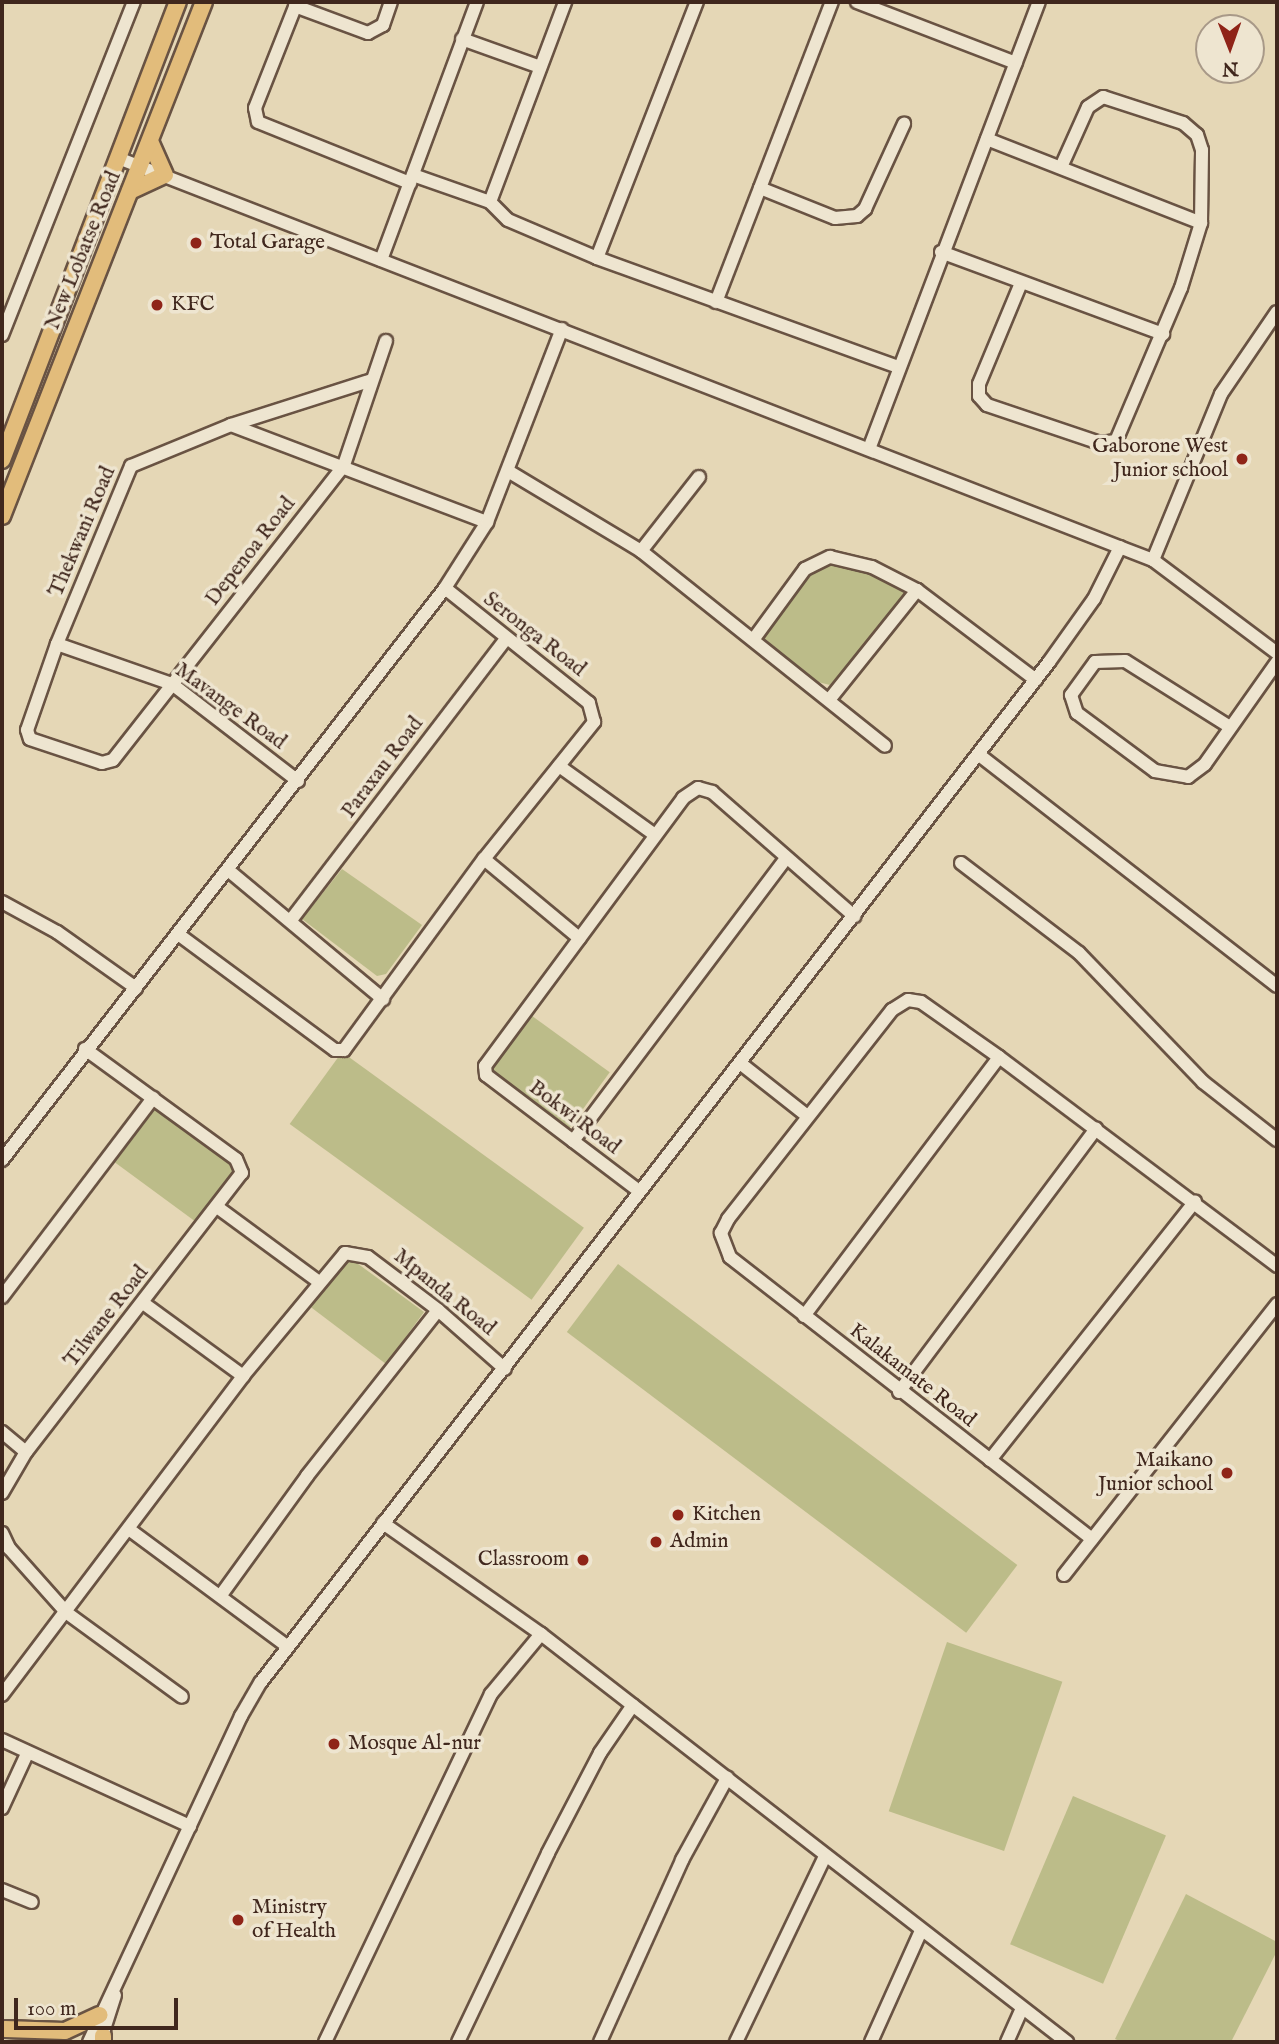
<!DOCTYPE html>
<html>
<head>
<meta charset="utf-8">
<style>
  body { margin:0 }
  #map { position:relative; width:1279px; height:2044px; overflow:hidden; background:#e5d7b6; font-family:"IM FELL English",serif }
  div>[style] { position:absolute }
  .green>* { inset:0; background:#bcbc89; transform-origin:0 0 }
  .roads { filter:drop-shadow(2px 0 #695343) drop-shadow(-2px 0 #695343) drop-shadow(0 2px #695343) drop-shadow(0 -2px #695343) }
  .minor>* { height:12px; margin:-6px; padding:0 6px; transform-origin:6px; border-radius:6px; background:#eee5d0 }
  .major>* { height:16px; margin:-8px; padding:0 8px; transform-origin:8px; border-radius:8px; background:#e2bc7b }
  .dots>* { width:19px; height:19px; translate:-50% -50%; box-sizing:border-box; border:4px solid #eee5d0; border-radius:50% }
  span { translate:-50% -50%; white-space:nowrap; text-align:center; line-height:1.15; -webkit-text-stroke:7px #eee5d0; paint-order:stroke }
  .poi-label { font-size:21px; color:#40271d }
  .left { translate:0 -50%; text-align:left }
  .right { translate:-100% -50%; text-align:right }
  .street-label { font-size:21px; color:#40271d }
  .frame { position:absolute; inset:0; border:4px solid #40271d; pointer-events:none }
  .north { position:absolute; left:1195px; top:14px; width:70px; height:70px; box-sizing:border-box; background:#eee5d0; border:2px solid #a89988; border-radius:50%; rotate:179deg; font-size:19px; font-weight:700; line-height:28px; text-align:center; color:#40271d }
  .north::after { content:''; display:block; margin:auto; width:24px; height:32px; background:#8f2418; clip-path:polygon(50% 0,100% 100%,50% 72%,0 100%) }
  .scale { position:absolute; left:14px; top:1998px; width:164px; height:32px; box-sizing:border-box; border:4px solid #40271d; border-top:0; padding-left:9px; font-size:21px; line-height:24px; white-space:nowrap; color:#40271d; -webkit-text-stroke:5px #eee5d0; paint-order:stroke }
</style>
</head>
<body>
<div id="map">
  <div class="green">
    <div style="clip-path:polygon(834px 565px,875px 573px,906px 594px,830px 685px,818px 682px,760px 639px,809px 572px)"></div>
    <div style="clip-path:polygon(342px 869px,422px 925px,386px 974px,377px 976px,302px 919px)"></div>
    <div style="left:528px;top:1013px;width:101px;height:70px;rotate:36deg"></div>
    <div style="left:342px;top:1052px;width:299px;height:89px;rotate:36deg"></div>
    <div style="clip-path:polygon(149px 1105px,233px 1165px,236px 1173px,196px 1222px,113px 1161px)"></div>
    <div style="clip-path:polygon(342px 1257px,350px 1258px,424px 1312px,386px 1364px,308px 1305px)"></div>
    <div style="left:618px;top:1264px;width:500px;height:85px;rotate:37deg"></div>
    <div style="left:947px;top:1642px;width:122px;height:179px;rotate:19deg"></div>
    <div style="left:1073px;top:1796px;width:101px;height:161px;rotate:23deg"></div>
    <div style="clip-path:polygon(1186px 1894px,1277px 1942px,1277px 1951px,1231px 2042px,1122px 2042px,1115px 2039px)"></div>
  </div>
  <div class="roads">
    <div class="minor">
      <div style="left:297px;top:2px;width:114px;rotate:111.6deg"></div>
      <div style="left:255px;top:108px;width:14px;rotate:78deg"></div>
      <div style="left:258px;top:122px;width:164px;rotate:21.9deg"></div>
      <div style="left:857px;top:2px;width:170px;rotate:21deg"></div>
      <div style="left:295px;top:6px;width:78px;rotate:20.3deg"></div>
      <div style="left:368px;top:33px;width:17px;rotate:-28deg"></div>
      <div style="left:383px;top:25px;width:24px;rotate:-71deg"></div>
      <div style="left:462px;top:39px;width:83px;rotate:19.7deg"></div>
      <div style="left:987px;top:139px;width:230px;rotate:21.4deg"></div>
      <div style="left:118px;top:158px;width:1110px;rotate:21.23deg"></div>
      <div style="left:1153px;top:560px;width:155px;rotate:36.9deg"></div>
      <div style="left:413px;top:175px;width:82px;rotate:19.3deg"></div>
      <div style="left:490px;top:202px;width:25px;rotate:45deg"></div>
      <div style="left:508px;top:220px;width:97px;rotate:23.1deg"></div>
      <div style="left:597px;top:258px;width:320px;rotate:19.9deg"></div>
      <div style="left:760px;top:188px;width:81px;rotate:21.8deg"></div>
      <div style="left:835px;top:218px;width:22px;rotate:-5deg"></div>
      <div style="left:857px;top:216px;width:11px;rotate:-41deg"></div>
      <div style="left:865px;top:209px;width:94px;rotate:-65.4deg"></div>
      <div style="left:490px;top:202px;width:214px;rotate:-69.4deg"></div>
      <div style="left:941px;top:252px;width:237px;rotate:20.3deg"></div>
      <div style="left:597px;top:258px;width:275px;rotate:-68.7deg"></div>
      <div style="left:381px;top:260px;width:275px;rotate:-69.6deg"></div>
      <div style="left:1021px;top:283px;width:109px;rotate:112.6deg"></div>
      <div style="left:979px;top:384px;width:12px;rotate:90deg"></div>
      <div style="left:979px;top:396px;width:12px;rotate:48deg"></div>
      <div style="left:987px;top:405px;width:119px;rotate:18.6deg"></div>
      <div style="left:1100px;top:443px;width:16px;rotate:-7deg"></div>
      <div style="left:1116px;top:441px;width:166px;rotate:-67deg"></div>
      <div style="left:1181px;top:288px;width:68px;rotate:-72.9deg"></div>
      <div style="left:1201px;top:223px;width:73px;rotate:-89.2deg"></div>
      <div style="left:1202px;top:150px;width:16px;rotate:-108deg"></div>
      <div style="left:1197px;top:135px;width:18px;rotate:-139deg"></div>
      <div style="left:1183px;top:123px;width:84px;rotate:-162deg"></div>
      <div style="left:1103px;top:97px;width:18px;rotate:146deg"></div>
      <div style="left:1088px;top:107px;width:66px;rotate:114.2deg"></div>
      <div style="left:716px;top:302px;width:322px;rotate:-68.9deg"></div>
      <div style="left:2px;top:335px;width:358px;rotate:-68.4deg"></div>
      <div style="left:372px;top:380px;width:148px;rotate:162.3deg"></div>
      <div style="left:231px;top:425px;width:108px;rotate:157.7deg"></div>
      <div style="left:131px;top:466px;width:193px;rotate:112.6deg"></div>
      <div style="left:57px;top:644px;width:91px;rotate:109.2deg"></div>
      <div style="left:27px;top:730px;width:9px;rotate:72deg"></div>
      <div style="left:30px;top:739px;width:76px;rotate:18.4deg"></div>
      <div style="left:102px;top:763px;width:11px;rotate:-15deg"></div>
      <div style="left:113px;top:760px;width:375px;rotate:-51.9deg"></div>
      <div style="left:344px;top:465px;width:131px;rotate:-71.3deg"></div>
      <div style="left:231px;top:425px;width:274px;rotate:20.8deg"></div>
      <div style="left:869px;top:449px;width:478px;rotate:-69.2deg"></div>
      <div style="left:508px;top:471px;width:155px;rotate:31deg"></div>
      <div style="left:641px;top:551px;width:312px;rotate:38.6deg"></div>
      <div style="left:641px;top:551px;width:94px;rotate:-51.9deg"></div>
      <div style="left:1153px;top:560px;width:179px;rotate:-67.7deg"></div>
      <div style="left:1221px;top:394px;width:99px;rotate:-55.7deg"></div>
      <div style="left:753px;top:640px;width:88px;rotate:-53.8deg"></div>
      <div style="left:805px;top:569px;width:28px;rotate:-26deg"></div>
      <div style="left:830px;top:557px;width:43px;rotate:13.4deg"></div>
      <div style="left:872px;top:567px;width:51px;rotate:27.1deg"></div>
      <div style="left:917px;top:590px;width:149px;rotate:37.1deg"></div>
      <div style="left:57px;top:644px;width:122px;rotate:19.2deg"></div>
      <div style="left:172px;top:684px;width:159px;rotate:37.6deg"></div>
      <div style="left:829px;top:700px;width:141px;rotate:-51.3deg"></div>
      <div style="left:1230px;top:727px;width:124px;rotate:-147.8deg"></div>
      <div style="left:1125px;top:661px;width:30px;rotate:178deg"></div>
      <div style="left:1095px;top:662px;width:41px;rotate:126deg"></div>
      <div style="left:1071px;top:695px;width:19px;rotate:72deg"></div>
      <div style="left:1077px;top:713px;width:97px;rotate:36.6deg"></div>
      <div style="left:1155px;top:771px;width:34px;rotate:10deg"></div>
      <div style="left:1188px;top:777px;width:21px;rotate:-37deg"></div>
      <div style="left:1205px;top:764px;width:125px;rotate:-54.8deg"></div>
      <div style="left:978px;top:754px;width:378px;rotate:37.8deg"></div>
      <div style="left:559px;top:766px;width:118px;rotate:35.7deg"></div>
      <div style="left:484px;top:859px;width:124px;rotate:39.7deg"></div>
      <div style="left:961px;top:863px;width:148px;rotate:37.3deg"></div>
      <div style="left:1079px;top:953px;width:179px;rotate:46.1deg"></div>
      <div style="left:1203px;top:1082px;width:94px;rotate:38.1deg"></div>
      <div style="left:228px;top:870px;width:202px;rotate:39.8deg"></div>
      <div style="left:2px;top:902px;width:63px;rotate:28.6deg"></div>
      <div style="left:57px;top:932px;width:97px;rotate:35.3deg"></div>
      <div style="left:291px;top:920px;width:352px;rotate:-52.6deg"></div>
      <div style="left:178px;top:934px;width:195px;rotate:36.5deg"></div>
      <div style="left:335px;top:1050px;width:9px"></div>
      <div style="left:344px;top:1050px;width:237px;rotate:-53.8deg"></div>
      <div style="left:484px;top:859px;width:176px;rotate:-51.2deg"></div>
      <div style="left:594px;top:722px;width:20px;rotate:-105deg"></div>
      <div style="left:589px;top:703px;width:184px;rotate:-141.4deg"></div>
      <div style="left:740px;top:1063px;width:84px;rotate:38.2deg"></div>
      <div style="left:573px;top:1141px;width:352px;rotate:-53deg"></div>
      <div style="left:2px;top:1160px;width:723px;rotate:-52.24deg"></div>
      <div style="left:445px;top:588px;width:78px;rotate:-57.5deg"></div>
      <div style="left:487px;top:522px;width:207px;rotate:-68.8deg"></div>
      <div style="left:639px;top:1191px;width:192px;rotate:-142.8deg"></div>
      <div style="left:486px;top:1075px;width:9px;rotate:-96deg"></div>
      <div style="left:485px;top:1066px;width:333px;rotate:-53.5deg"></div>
      <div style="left:683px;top:798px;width:18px;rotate:-34deg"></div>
      <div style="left:698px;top:788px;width:15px;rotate:16deg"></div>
      <div style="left:712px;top:792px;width:189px;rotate:41.1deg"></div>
      <div style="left:217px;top:1207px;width:127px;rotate:36.3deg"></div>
      <div style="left:2px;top:1297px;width:250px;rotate:-52.8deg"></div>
      <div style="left:143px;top:1303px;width:124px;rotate:36.1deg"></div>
      <div style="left:804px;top:1316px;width:324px;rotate:-53deg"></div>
      <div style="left:899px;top:1392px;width:329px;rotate:-53.2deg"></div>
      <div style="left:2px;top:1432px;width:31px;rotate:40deg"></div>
      <div style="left:990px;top:1460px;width:330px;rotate:-51.6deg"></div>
      <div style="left:2px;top:1493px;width:48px;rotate:-59.7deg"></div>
      <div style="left:26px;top:1452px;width:353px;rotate:-52.3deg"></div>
      <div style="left:242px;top:1173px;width:15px;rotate:-113deg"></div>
      <div style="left:236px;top:1159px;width:187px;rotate:-143.9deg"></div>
      <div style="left:383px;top:1523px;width:193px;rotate:35.1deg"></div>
      <div style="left:541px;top:1634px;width:666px;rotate:37.8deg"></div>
      <div style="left:130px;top:1530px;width:195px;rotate:36.5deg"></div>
      <div style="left:2px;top:1533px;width:17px;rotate:65deg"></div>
      <div style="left:9px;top:1548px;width:87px;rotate:48.3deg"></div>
      <div style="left:67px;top:1613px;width:142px;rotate:36.1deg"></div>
      <div style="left:1092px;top:1539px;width:459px;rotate:-142.1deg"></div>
      <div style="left:730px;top:1257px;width:26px;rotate:-111deg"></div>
      <div style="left:721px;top:1233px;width:16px;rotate:-63deg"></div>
      <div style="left:728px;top:1219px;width:266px;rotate:-51.9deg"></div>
      <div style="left:892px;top:1010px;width:19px;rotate:-32deg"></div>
      <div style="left:908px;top:1000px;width:13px;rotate:9deg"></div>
      <div style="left:921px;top:1002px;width:95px;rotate:35.2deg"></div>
      <div style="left:999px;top:1057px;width:348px;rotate:36.9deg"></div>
      <div style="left:1064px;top:1575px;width:345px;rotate:-51.8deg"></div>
      <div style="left:221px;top:1595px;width:147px;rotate:-54.1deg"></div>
      <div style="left:307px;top:1476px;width:211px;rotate:-51.7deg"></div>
      <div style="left:2px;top:1695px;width:400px;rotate:-52.9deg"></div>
      <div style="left:243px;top:1376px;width:160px;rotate:-50.3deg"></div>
      <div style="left:345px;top:1253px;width:23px;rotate:10deg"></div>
      <div style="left:368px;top:1257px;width:88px;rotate:37.1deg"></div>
      <div style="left:438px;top:1310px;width:89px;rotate:41.4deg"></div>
      <div style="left:2px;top:1740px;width:207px;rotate:24.6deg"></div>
      <div style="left:2px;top:1808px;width:60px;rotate:-65.2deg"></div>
      <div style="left:2px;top:1890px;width:32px;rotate:22deg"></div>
      <div style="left:89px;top:2042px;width:360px;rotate:-65deg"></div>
      <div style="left:241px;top:1716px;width:39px;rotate:-60deg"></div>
      <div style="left:261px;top:1682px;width:1289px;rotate:-52.31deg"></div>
      <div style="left:1049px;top:662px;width:77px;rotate:-54.5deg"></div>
      <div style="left:1094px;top:599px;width:58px;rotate:-63.4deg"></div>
      <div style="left:100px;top:2042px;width:49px;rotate:-72.3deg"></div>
      <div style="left:325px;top:2042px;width:386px;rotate:-64.5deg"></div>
      <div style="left:491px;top:1694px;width:78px;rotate:-50.2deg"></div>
      <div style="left:458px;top:2042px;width:209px;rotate:-64.5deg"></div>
      <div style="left:548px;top:1853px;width:113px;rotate:-62.5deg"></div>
      <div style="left:600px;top:1753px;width:58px;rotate:-55.5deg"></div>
      <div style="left:600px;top:2042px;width:200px;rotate:-65.7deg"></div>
      <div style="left:682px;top:1860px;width:94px;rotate:-61.2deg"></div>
      <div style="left:736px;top:2042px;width:206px;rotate:-64.4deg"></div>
      <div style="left:871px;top:2042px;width:122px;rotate:-65.8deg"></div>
      <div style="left:1007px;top:2042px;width:37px;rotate:-66deg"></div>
    </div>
    <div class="major">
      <div style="left:130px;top:191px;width:38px;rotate:-25deg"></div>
      <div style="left:165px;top:175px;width:36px;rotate:-114deg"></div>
      <div style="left:2px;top:460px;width:491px;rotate:-69deg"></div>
      <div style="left:2px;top:516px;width:552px;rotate:-68.55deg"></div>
      <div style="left:5px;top:2029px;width:60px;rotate:1.9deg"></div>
      <div style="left:65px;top:2031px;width:38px;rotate:-25deg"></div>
      <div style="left:103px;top:2036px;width:6px;rotate:90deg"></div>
    </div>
  </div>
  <div class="dots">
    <div style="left:196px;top:243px;background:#8f2418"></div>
    <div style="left:157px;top:305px;background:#8f2418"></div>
    <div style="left:1242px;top:459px;background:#8f2418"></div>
    <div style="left:1227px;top:1473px;background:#8f2418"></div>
    <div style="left:678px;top:1515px;background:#8f2418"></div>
    <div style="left:656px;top:1542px;background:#8f2418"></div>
    <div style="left:583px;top:1560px;background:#8f2418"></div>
    <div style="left:334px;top:1744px;background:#8f2418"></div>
    <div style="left:238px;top:1920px;background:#8f2418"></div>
  </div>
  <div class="poi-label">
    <span class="left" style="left:210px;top:243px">Total Garage</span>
    <span class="left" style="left:171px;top:305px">KFC</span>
    <span class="right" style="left:1228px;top:459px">Gaborone West<br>Junior school</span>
    <span class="right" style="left:1213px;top:1473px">Maikano<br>Junior school</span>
    <span class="left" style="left:692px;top:1515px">Kitchen</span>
    <span class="left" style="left:670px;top:1542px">Admin</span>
    <span class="right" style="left:569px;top:1560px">Classroom</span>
    <span class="left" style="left:348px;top:1744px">Mosque Al-nur</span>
    <span class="left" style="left:252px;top:1920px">Ministry<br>of Health</span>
  </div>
  <div class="street-label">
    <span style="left:84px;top:251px;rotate:-68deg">New Lobatse Road</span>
    <span style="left:83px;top:532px;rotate:-67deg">Thekwani Road</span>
    <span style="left:251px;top:552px;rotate:-52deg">Depenoa Road</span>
    <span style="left:534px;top:635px;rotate:38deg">Seronga Road</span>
    <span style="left:230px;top:707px;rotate:36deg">Mavange Road</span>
    <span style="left:383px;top:768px;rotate:-53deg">Paraxau Road</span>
    <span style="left:574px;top:1118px;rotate:37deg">Bokwi Road</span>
    <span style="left:444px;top:1293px;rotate:39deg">Mpanda Road</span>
    <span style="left:107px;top:1317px;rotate:-52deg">Tilwane Road</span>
    <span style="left:912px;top:1376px;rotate:38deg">Kalakamate Road</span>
  </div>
  <div class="frame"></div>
  <div class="north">N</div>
  <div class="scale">100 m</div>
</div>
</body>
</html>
